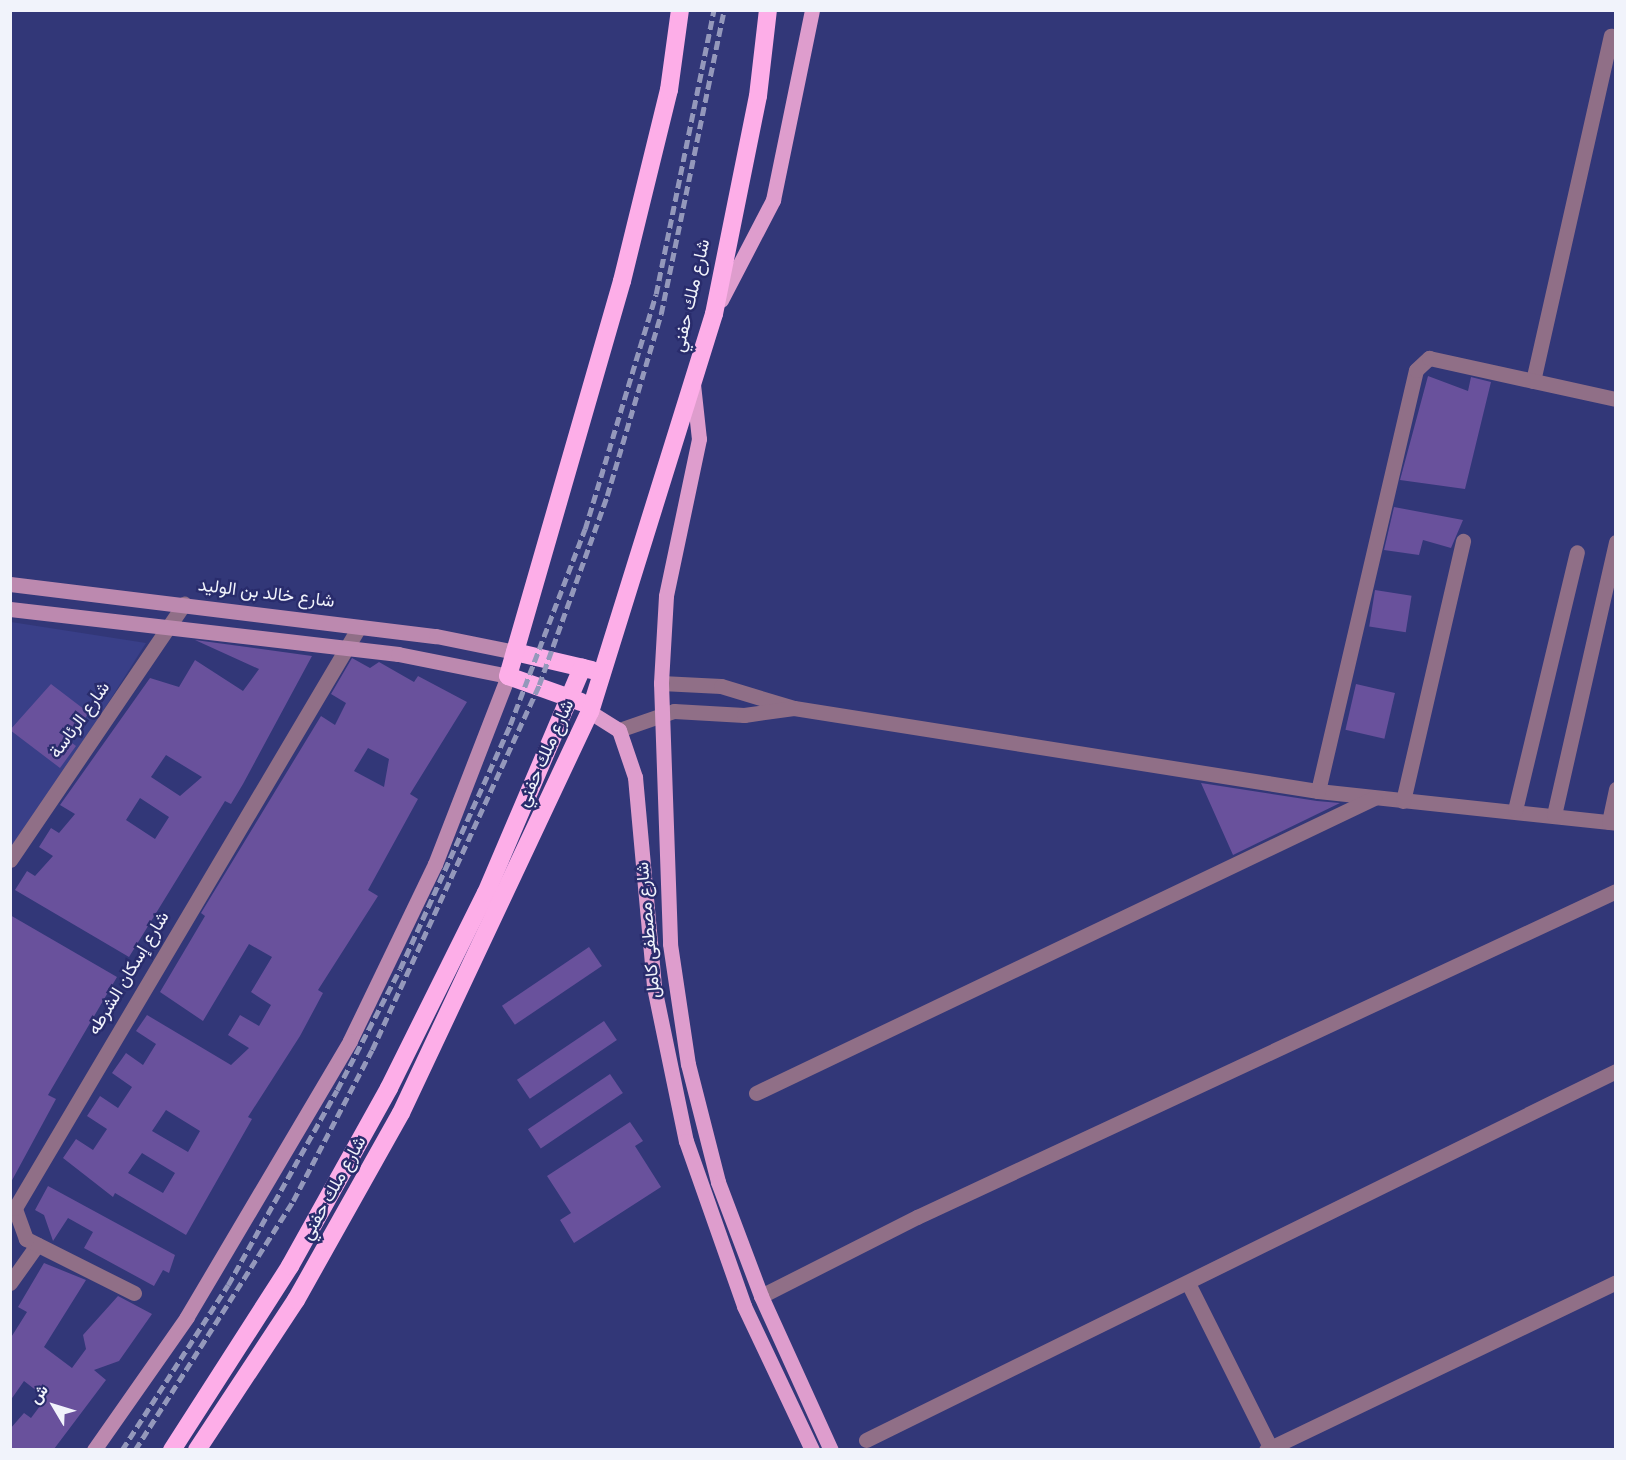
<!DOCTYPE html>
<html>
<head>
<meta charset="utf-8">
<style>
  body { margin:0 }
  #map { position:relative; width:1626px; height:1460px; overflow:hidden; background:#323778; font-family:Overpass,Vazirmatn,sans-serif }
  div>[style] { position:absolute }
  .built>* { inset:0; background:#393f88 }
  .building>* { inset:0; background:#69519c; transform-origin:0 0 }
  .street>* { height:15px; margin:-7.5px; padding:0 7.5px; transform-origin:7.5px; border-radius:7.5px; background:#906f87 }
  .secondary>* { height:15px; margin:-7.5px; padding:0 7.5px; transform-origin:7.5px; border-radius:7.5px; background:#bc89af }
  .primary>* { height:15px; margin:-7.5px; padding:0 7.5px; transform-origin:7.5px; border-radius:7.5px; background:#de9dcd }
  .highway>* { height:18px; margin:-9px; padding:0 9px; transform-origin:9px; border-radius:9px; background:#fdaee8 }
  .rail>* { height:4.5px; margin-top:-2.25px; transform-origin:0; background:repeating-linear-gradient(90deg,#9498bb 0 9px,transparent 0 13.5px) }
  span { translate:-50% -50%; white-space:nowrap; text-align:center; line-height:1.15; -webkit-text-stroke:5px #292c6c; paint-order:stroke }
  .street-label { font-size:18px; color:#f1f3fb }
  .frame { position:absolute; inset:0; border:12px solid #f1f3fb; pointer-events:none }
  .north { position:absolute; left:24px; top:1376px; width:60px; height:60px; -webkit-text-stroke:4px #292c6c; paint-order:stroke; rotate:308deg; font-size:16px; font-weight:700; line-height:24px; text-align:center; color:#f1f3fb }
  .north::after { content:''; display:block; margin:auto; width:21px; height:27px; background:#f1f3fb; clip-path:polygon(50% 0,100% 100%,50% 72%,0 100%) }
</style>
</head>
<body>
<div id="map">
  <div class="built">
    <div style="clip-path:polygon(11px 622px,146px 643px,11px 857px)"></div>
  </div>
  <div class="building">
    <div style="clip-path:polygon(1428px 376px,1468px 391px,1471px 377px,1491px 382px,1465px 489px,1400px 480px)"></div>
    <div style="clip-path:polygon(1394px 507px,1463px 520px,1451px 548px,1423px 540px,1419px 555px,1384px 550px)"></div>
    <div style="left:1375px;top:590px;width:37px;height:37px;rotate:9deg"></div>
    <div style="clip-path:polygon(evenodd,195px 640px,312px 656px,243px 784px,231px 804px,225px 801px,129px 957px,15px 890px,27px 871px,35px 876px,53px 856px,39px 847px,51px 828px,59px 833px,75px 814px,60px 805px,150px 678px,179px 687px,195px 660px,243px 691px,259px 669px,195px 640px,166px 755px,202px 777px,180px 796px,151px 777px,166px 755px,195px 640px,140px 798px,169px 817px,155px 839px,126px 820px,140px 798px)"></div>
    <div style="clip-path:polygon(evenodd,352px 658px,370px 668px,379px 662px,414px 682px,418px 676px,467px 702px,410px 794px,418px 799px,368px 890px,378px 896px,318px 990px,323px 993px,300px 1036px,248px 1117px,252px 1119px,186px 1235px,115px 1193px,113px 1197px,63px 1158px,76px 1139px,93px 1150px,107px 1129px,87px 1116px,100px 1096px,118px 1108px,132px 1087px,112px 1073px,126px 1053px,143px 1065px,156px 1044px,136px 1031px,147px 1015px,231px 1065px,249px 1048px,228px 1035px,240px 1015px,259px 1026px,271px 1005px,251px 992px,272px 957px,249px 944px,203px 1021px,160px 992px,205px 916px,201px 913px,321px 716px,335px 725px,346px 703px,331px 694px,352px 658px,368px 748px,389px 759px,384px 787px,354px 771px,368px 748px,352px 658px,166px 1110px,200px 1131px,188px 1152px,152px 1131px,166px 1110px,352px 658px,142px 1153px,175px 1173px,163px 1193px,128px 1173px,142px 1153px)"></div>
    <div style="clip-path:polygon(51px 684px,89px 713px,68px 740px,76px 746px,60px 768px,10px 730px)"></div>
    <div style="left:1356px;top:684px;width:40px;height:47px;rotate:13deg"></div>
    <div style="clip-path:polygon(1201px 783px,1317px 801px,1340px 803px,1233px 855px)"></div>
    <div style="clip-path:polygon(10px 915px,117px 977px,48px 1095px,56px 1099px,10px 1184px)"></div>
    <div style="left:589px;top:947px;width:23px;height:105px;rotate:56deg"></div>
    <div style="left:604px;top:1021px;width:23px;height:105px;rotate:56deg"></div>
    <div style="left:610px;top:1074px;width:23px;height:99px;rotate:56deg"></div>
    <div style="clip-path:polygon(630px 1122px,643px 1141px,635px 1146px,661px 1187px,574px 1243px,560px 1220px,571px 1213px,547px 1176px)"></div>
    <div style="clip-path:polygon(48px 1186px,175px 1255px,169px 1273px,163px 1270px,154px 1286px,84px 1248px,93px 1232px,68px 1218px,53px 1241px,44px 1215px,35px 1210px)"></div>
    <div style="clip-path:polygon(44px 1263px,86px 1280px,44px 1347px,72px 1368px,86px 1349px,83px 1335px,118px 1296px,152px 1314px,119px 1361px,94px 1370px,106px 1380px,54px 1449px,10px 1449px,10px 1429px,24px 1413px,31px 1418px,46px 1398px,24px 1381px,10px 1401px,10px 1339px,27px 1312px,18px 1307px)"></div>
  </div>
  <div class="street">
    <div style="left:1533px;top:381px;width:354px;rotate:-77.3deg"></div>
    <div style="left:661px;top:683px;width:60px;rotate:2.9deg"></div>
    <div style="left:721px;top:686px;width:76px;rotate:16.8deg"></div>
    <div style="left:794px;top:708px;width:531px;rotate:9deg"></div>
    <div style="left:1318px;top:791px;width:300px;rotate:6.1deg"></div>
    <div style="left:619px;top:730px;width:58px;rotate:-19.1deg"></div>
    <div style="left:674px;top:711px;width:70px;rotate:3.3deg"></div>
    <div style="left:744px;top:715px;width:50px;rotate:-8deg"></div>
    <div style="left:1318px;top:791px;width:432px;rotate:-76.9deg"></div>
    <div style="left:1416px;top:370px;width:18px;rotate:-43deg"></div>
    <div style="left:1429px;top:358px;width:191px;rotate:12.4deg"></div>
    <div style="left:1403px;top:801px;width:267px;rotate:-77deg"></div>
    <div style="left:1515px;top:810px;width:265px;rotate:-76.5deg"></div>
    <div style="left:1554px;top:815px;width:280px;rotate:-77.2deg"></div>
    <div style="left:1609px;top:822px;width:34px;rotate:-78deg"></div>
    <div style="left:10px;top:860px;width:310px;rotate:-55.8deg"></div>
    <div style="left:756px;top:1093px;width:685px;rotate:-25.52deg"></div>
    <div style="left:10px;top:1283px;width:47px;rotate:-54.6deg"></div>
    <div style="left:1188px;top:1283px;width:183px;rotate:63.4deg"></div>
    <div style="left:134px;top:1293px;width:121px;rotate:-153.4deg"></div>
    <div style="left:26px;top:1239px;width:33px;rotate:-110deg"></div>
    <div style="left:15px;top:1208px;width:675px;rotate:-59.37deg"></div>
    <div style="left:761px;top:1296px;width:175px;rotate:-26.9deg"></div>
    <div style="left:917px;top:1217px;width:771px;rotate:-25deg"></div>
    <div style="left:866px;top:1440px;width:836px;rotate:-26.2deg"></div>
    <div style="left:1266px;top:1450px;width:388px;rotate:-25.6deg"></div>
  </div>
  <div class="secondary">
    <div style="left:10px;top:584px;width:429px;rotate:7deg"></div>
    <div style="left:436px;top:636px;width:81px;rotate:11.4deg"></div>
    <div style="left:10px;top:609px;width:391px;rotate:6.6deg"></div>
    <div style="left:398px;top:654px;width:112px;rotate:11.3deg"></div>
    <div style="left:508px;top:676px;width:202px;rotate:111.2deg"></div>
    <div style="left:435px;top:864px;width:196px;rotate:115.7deg"></div>
    <div style="left:350px;top:1041px;width:321px;rotate:120.6deg"></div>
    <div style="left:187px;top:1317px;width:162px;rotate:125deg"></div>
  </div>
  <div class="primary">
    <div style="left:721px;top:300px;width:113px;rotate:-62.5deg"></div>
    <div style="left:773px;top:200px;width:194px;rotate:-78.4deg"></div>
    <div style="left:693px;top:384px;width:55px;rotate:83.8deg"></div>
    <div style="left:699px;top:439px;width:160px;rotate:101.9deg"></div>
    <div style="left:666px;top:596px;width:87px;rotate:93.3deg"></div>
    <div style="left:661px;top:683px;width:261px;rotate:88deg"></div>
    <div style="left:670px;top:944px;width:121px;rotate:81.5deg"></div>
    <div style="left:688px;top:1064px;width:122px;rotate:75.7deg"></div>
    <div style="left:718px;top:1182px;width:122px;rotate:69.3deg"></div>
    <div style="left:761px;top:1296px;width:169px;rotate:65.6deg"></div>
    <div style="left:590px;top:712px;width:34px;rotate:32deg"></div>
    <div style="left:619px;top:730px;width:50px;rotate:71.2deg"></div>
    <div style="left:635px;top:777px;width:211px;rotate:84.8deg"></div>
    <div style="left:654px;top:987px;width:157px;rotate:78.3deg"></div>
    <div style="left:686px;top:1141px;width:175px;rotate:70.6deg"></div>
    <div style="left:744px;top:1306px;width:159px;rotate:64.7deg"></div>
  </div>
  <div class="highway">
    <div style="left:515px;top:652px;width:79px;rotate:13.2deg"></div>
    <div style="left:581px;top:702px;width:77px;rotate:-160.4deg"></div>
    <div style="left:508px;top:676px;width:411px;rotate:-73.9deg"></div>
    <div style="left:622px;top:281px;width:197px;rotate:-76.2deg"></div>
    <div style="left:669px;top:90px;width:81px;rotate:-82.2deg"></div>
    <div style="left:172px;top:1450px;width:219px;rotate:-57.3deg"></div>
    <div style="left:290px;top:1266px;width:204px;rotate:-60.9deg"></div>
    <div style="left:389px;top:1088px;width:218px;rotate:-63.6deg"></div>
    <div style="left:486px;top:893px;width:245px;rotate:-66.9deg"></div>
    <div style="left:197px;top:1450px;width:180px;rotate:-56.6deg"></div>
    <div style="left:296px;top:1300px;width:214px;rotate:-60.7deg"></div>
    <div style="left:401px;top:1113px;width:443px;rotate:-64.8deg"></div>
    <div style="left:590px;top:712px;width:417px;rotate:-72.7deg"></div>
    <div style="left:714px;top:314px;width:222px;rotate:-78.6deg"></div>
    <div style="left:758px;top:96px;width:87px;rotate:-83.4deg"></div>
  </div>
  <div class="rail">
    <div style="left:122px;top:1450px;width:196px;rotate:-57.3deg"></div>
    <div style="left:228px;top:1285px;width:223px;rotate:-60.8deg"></div>
    <div style="left:337px;top:1090px;width:136px;rotate:-62.5deg"></div>
    <div style="left:400px;top:969px;width:268px;rotate:-65.7deg"></div>
    <div style="left:510px;top:725px;width:210px;rotate:-69.1deg"></div>
    <div style="left:585px;top:529px;width:245px;rotate:-73.2deg"></div>
    <div style="left:656px;top:294px;width:290px;rotate:-78.5deg"></div>
    <div style="left:135px;top:1450px;width:295px;rotate:-57.6deg"></div>
    <div style="left:293px;top:1201px;width:170px;rotate:-62.4deg"></div>
    <div style="left:372px;top:1050px;width:401px;rotate:-65.4deg"></div>
    <div style="left:539px;top:685px;width:201px;rotate:-70.2deg"></div>
    <div style="left:607px;top:496px;width:190px;rotate:-73.5deg"></div>
    <div style="left:661px;top:314px;width:310px;rotate:-78.3deg"></div>
  </div>
  <div class="street-label">
    <span style="left:693px;top:296px;rotate:-77deg">شارع ملك حفني</span>
    <span style="left:266px;top:595px;rotate:7deg">شارع خالد بن الوليد</span>
    <span style="left:81px;top:721px;rotate:-54deg">شارع الرئاسة</span>
    <span style="left:547px;top:754px;rotate:-66deg">شارع ملك حفني</span>
    <span style="left:650px;top:930px;rotate:-95deg">شارع مصطفى كامل</span>
    <span style="left:130px;top:974px;rotate:-59deg">شارع إسكان الشرطه</span>
    <span style="left:335px;top:1189px;rotate:-61deg">شارع ملك حفني</span>
  </div>
  <div class="frame"></div>
  <div class="north">ش</div>
</div>
</body>
</html>
